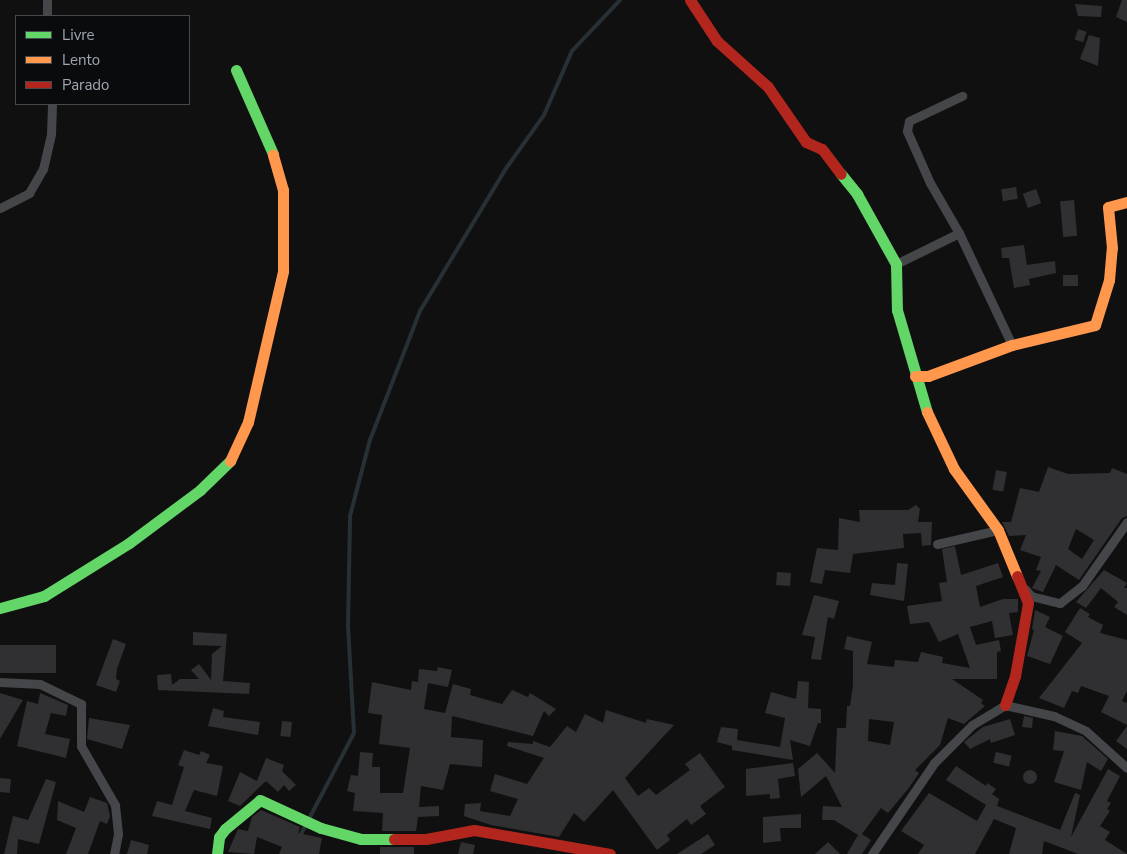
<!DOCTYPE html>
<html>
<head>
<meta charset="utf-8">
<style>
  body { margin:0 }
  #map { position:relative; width:1127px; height:854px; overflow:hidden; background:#101010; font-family:"Nunito Sans",sans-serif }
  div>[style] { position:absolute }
  .stream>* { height:4px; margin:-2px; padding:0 2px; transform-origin:2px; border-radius:2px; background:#273035 }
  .building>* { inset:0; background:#303033; transform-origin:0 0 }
  .round { border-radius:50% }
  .street>* { height:9px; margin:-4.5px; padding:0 4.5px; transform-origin:4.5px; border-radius:4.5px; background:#444649 }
  .fast>* { height:11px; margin:-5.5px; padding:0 5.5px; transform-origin:5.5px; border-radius:5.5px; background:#63d668 }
  .slow>* { height:11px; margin:-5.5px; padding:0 5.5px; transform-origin:5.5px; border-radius:5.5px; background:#ff974d }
  .jam>* { height:11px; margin:-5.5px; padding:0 5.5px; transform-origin:5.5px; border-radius:5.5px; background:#b3261e }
  span { translate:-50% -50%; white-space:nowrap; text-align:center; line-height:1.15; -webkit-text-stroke:4.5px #0a0b0c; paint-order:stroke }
  .legend { position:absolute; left:15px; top:15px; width:175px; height:90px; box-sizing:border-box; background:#0a0b0c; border:1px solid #46494e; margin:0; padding:6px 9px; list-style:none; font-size:15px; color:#a0a7b2 }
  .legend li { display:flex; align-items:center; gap:10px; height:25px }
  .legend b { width:25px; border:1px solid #46494e }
</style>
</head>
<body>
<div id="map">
  <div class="stream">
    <div style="left:300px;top:836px;width:116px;rotate:-62.3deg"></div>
    <div style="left:354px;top:733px;width:108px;rotate:-93.2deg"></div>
    <div style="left:348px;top:625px;width:109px;rotate:-88.9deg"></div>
    <div style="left:350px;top:516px;width:79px;rotate:-75.3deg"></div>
    <div style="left:370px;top:440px;width:138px;rotate:-68.8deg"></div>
    <div style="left:420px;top:311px;width:168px;rotate:-58.9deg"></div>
    <div style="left:507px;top:167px;width:64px;rotate:-54.6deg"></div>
    <div style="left:544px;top:115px;width:70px;rotate:-66.4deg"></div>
    <div style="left:572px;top:51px;width:70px;rotate:-46.7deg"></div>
  </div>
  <div class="building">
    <div style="clip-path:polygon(1122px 0,1127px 0,1127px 22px,1116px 17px)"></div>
    <div style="clip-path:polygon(1075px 4px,1102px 6px,1101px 17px,1078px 16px)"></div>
    <div style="left:1078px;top:29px;width:9px;height:11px;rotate:18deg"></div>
    <div style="clip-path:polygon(1089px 35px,1100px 38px,1098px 66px,1080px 59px)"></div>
    <div style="left:1016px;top:187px;width:12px;height:15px;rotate:81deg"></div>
    <div style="left:1036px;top:189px;width:15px;height:14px;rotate:70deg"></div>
    <div style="left:1074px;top:200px;width:36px;height:14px;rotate:85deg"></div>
    <div style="clip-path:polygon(1024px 245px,1027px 265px,1055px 261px,1056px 273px,1029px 279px,1030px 285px,1014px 288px,1009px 258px,1002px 258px,1001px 248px)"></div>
    <div style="left:1078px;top:275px;width:11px;height:15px;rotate:90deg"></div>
    <div style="clip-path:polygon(evenodd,1048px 467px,1068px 474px,1110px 473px,1112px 468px,1127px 474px,1127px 516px,1122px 518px,1079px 580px,1056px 565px,1043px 592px,1032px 588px,1041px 571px,1036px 570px,1041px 557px,1020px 550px,1026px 535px,1009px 536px,1002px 522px,1011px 522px,1020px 488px,1039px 492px,1048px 467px,1076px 529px,1094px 540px,1082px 559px,1068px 549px,1076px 529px)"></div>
    <div style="left:996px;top:470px;width:11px;height:20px;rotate:10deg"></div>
    <div style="clip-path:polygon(916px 505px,920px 509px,918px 522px,932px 522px,931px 545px,922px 546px,921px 533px,903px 534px,904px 548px,853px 554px,850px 573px,825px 570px,822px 584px,810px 582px,817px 548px,838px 550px,839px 518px,860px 522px,859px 510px,908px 510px)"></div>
    <div style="clip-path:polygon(evenodd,955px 546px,961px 575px,998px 563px,1003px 577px,976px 586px,980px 607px,1003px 599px,1018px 599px,1018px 612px,1009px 613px,1013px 635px,995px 638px,992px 621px,970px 627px,976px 645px,999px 640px,1001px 651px,997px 652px,997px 679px,952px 679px,983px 700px,981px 703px,985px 706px,964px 724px,948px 718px,940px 745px,915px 770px,919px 773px,908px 789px,888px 813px,881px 808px,862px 834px,871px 840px,862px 854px,847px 854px,858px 835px,834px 820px,822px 820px,823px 806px,842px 807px,826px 776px,801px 797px,798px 769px,817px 753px,835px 773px,837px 728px,846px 728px,847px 706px,850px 706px,853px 685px,853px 651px,844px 649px,847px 636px,872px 642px,867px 664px,894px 667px,895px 660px,918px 662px,921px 652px,943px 657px,942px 663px,970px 668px,958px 634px,939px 642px,929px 622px,910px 624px,907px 606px,942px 601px,939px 583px,947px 582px,942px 549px,955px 546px,869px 719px,894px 722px,890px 745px,868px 741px,869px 719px)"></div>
    <div style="clip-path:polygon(897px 563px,908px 564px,904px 601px,870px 595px,872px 583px,895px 585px)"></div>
    <div style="clip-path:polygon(1104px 570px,1127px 583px,1124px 588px,1127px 588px,1127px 615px,1114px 607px,1118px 602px,1101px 588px,1086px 608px,1076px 602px)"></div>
    <div style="left:777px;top:572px;width:14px;height:13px;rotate:4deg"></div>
    <div style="clip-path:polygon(814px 595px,839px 601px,834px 619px,828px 617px,821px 660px,811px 659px,815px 637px,802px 635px)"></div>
    <div style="clip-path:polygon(1080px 608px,1090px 614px,1088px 617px,1103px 625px,1100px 633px,1127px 640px,1127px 691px,1122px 701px,1127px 703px,1127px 725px,1101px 712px,1109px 696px,1081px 686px,1078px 693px,1072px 691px,1064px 708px,1039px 698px,1082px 643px,1065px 632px)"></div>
    <div style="clip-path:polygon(1035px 610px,1050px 617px,1045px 627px,1063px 636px,1050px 664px,1027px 656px,1034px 630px,1032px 629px)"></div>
    <div style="clip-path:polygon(193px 632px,227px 634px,223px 681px,250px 683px,249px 694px,158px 690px,157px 675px,171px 674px,172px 685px,180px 679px,199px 679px,191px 670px,199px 664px,211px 680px,212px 654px,222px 646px,193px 645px)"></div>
    <div style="clip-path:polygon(113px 639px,126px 644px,117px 669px,116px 679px,120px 681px,116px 692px,96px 685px)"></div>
    <div style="left:0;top:645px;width:56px;height:28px"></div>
    <div style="clip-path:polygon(438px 667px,452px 670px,448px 687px,428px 683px,424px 709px,445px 713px,453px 684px,471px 689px,470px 695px,502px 704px,512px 690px,528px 697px,530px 693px,556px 709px,549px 716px,544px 711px,533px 736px,452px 716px,451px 737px,483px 740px,482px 767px,450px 764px,443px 790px,421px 786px,419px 807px,439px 806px,439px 816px,418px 817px,416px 831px,382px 831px,383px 813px,353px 811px,355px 793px,347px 791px,351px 775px,358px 776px,360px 752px,373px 753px,372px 767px,380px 767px,380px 793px,403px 793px,410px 748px,379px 744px,382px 715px,368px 713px,372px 682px,411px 690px,412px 681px,418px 682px,419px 669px,437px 671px)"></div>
    <div style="clip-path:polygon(798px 681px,809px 682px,808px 708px,821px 709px,821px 723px,818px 723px,810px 746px,790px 740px,793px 760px,732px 750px,732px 746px,717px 742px,721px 727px,738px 729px,737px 740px,780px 747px,785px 718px,765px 713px,771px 692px,796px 699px)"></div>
    <div style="clip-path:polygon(0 693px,23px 700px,0 739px)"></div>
    <div style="clip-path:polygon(40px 693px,68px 705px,66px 716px,51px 713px,45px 734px,70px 739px,66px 758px,17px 746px,27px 701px,38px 704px)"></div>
    <div style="clip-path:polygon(213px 708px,224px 711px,223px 717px,260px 722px,258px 735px,208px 726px)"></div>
    <div style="clip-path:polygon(606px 710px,646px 723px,647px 719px,674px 725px,625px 778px,638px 796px,649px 788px,656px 795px,690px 770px,685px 764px,700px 753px,725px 787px,700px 806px,706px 814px,691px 825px,687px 819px,667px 835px,670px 840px,657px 850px,613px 790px,584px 822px,574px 813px,559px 837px,491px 825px,464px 816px,465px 804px,481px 803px,480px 811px,510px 816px,518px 799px,490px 791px,495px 774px,527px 784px,544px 758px,507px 746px,508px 742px,533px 744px,533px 741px,550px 747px,567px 726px,576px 732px,585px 714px,603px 723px)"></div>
    <div style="clip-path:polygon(1024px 716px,1033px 718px,1032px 728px,1022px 727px)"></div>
    <div style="clip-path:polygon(89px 718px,130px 725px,122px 749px,87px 739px)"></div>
    <div style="clip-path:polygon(1010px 719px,1015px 735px,991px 743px,990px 739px,970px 749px,964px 742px,983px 727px)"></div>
    <div style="left:282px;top:721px;width:10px;height:15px;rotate:6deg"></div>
    <div style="clip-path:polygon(1127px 726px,1127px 749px,1116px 741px)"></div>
    <div style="clip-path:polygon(1055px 731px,1082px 736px,1108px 759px,1101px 771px,1087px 762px,1081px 790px,1054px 782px,1064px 751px,1053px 750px)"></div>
    <div style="clip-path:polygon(184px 750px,199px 755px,201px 751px,210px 755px,206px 763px,223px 766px,217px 796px,194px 790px,185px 811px,212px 818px,210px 829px,152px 816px,157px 801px,172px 805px,184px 767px,178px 765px)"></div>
    <div style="left:996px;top:752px;width:16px;height:11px;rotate:14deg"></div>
    <div style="clip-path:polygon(266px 758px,284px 765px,282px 771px,296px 785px,289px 791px,284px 785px,278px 792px,266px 781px,240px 806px,228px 801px,240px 772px,257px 781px)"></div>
    <div style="clip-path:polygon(793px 763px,795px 776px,778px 779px,780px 798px,770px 799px,770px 794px,746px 796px,746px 769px)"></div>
    <div style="clip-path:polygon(956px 766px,986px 786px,987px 783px,996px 789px,992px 794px,999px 799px,997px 806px,1060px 830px,1075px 793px,1080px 795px,1071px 837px,1108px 769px,1120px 776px,1107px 801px,1111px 803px,1107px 809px,1110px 811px,1100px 826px,1110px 832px,1105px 840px,1127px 854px,1078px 854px,1044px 841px,1042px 854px,1009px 854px,1016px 828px,994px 819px,975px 854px,918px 854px,924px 845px,901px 831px,929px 793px,977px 821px,986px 805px,946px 780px)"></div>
    <div class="round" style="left:1023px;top:770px;width:14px;height:14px"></div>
    <div style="left:0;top:778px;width:11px;height:14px;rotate:5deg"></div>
    <div style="clip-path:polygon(46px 779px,56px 782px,39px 844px,18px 839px,17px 854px,4px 854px,13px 816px,28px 820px)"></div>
    <div style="clip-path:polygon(90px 797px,107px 803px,110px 816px,107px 824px,100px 821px,88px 854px,66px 854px,76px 828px,57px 820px,58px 801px,84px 812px)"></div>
    <div style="clip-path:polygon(261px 810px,300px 827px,298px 833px,322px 838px,319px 854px,279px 854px,282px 847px,257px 837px,254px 854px,228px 852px,238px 829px,248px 831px,252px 817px)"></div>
    <div style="clip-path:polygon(801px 814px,801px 828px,780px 828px,781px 841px,763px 843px,763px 817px)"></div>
    <div style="clip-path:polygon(708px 834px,715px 845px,701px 854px,677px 854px)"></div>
    <div style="clip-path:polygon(131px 840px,149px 845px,147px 854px,127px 854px)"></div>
    <div style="clip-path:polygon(461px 842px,475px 845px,473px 854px,458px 854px)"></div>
    <div style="clip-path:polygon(828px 842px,840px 854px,815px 854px)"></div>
    <div style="left:380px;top:847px;width:34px;height:7px"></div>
  </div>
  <div class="street">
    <div style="left:47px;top:0;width:16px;rotate:90deg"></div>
    <div style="left:0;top:208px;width:33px;rotate:-27deg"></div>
    <div style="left:29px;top:193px;width:28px;rotate:-60deg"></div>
    <div style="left:43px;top:169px;width:36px;rotate:-77deg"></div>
    <div style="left:51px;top:134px;width:30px;rotate:-88deg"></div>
    <div style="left:959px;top:233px;width:58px;rotate:-120.1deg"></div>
    <div style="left:930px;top:183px;width:57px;rotate:-113.9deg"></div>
    <div style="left:907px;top:131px;width:10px;rotate:-79deg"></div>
    <div style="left:909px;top:121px;width:59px;rotate:-25.3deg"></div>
    <div style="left:896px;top:264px;width:70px;rotate:-26.2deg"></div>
    <div style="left:959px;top:233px;width:124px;rotate:64.7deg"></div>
    <div style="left:937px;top:544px;width:63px;rotate:-12.9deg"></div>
    <div style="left:1025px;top:589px;width:9px;rotate:49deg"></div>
    <div style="left:1031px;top:596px;width:30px;rotate:14deg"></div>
    <div style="left:1060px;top:603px;width:28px;rotate:-38deg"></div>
    <div style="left:1082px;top:586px;width:78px;rotate:-54.9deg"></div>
    <div style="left:0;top:682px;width:40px;rotate:2.9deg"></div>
    <div style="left:40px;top:684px;width:46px;rotate:26deg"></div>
    <div style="left:81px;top:704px;width:42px;rotate:90deg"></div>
    <div style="left:81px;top:746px;width:68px;rotate:60deg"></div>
    <div style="left:115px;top:805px;width:29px;rotate:84deg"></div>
    <div style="left:118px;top:834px;width:20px;rotate:101deg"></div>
    <div style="left:872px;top:854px;width:110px;rotate:-55.7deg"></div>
    <div style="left:934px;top:763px;width:54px;rotate:-45deg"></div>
    <div style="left:972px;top:725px;width:39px;rotate:-31deg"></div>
    <div style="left:1005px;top:705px;width:50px;rotate:12.7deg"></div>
    <div style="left:1054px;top:716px;width:35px;rotate:25deg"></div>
    <div style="left:1086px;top:731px;width:55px;rotate:42.1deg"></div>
  </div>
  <div class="fast">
    <div style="left:236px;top:70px;width:92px;rotate:66.2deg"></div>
    <div style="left:841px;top:174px;width:26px;rotate:51deg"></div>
    <div style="left:857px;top:194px;width:80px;rotate:60.9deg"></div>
    <div style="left:896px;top:264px;width:46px;rotate:88.8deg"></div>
    <div style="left:897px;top:310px;width:106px;rotate:73.6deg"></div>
    <div style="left:0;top:608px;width:46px;rotate:-15.3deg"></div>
    <div style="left:44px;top:596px;width:100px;rotate:-31.9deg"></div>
    <div style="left:129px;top:543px;width:89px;rotate:-36.7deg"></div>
    <div style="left:200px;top:490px;width:42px;rotate:-44deg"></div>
    <div style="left:217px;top:854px;width:17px;rotate:-83deg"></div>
    <div style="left:219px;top:837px;width:10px;rotate:-53deg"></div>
    <div style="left:225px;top:829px;width:45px;rotate:-39.6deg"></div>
    <div style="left:260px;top:800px;width:67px;rotate:24.7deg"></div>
    <div style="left:321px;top:828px;width:41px;rotate:15.4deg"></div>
    <div style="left:361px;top:839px;width:33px"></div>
  </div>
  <div class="slow">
    <div style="left:915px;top:376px;width:13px"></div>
    <div style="left:928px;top:376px;width:90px;rotate:-20.3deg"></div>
    <div style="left:1012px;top:345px;width:85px;rotate:-13.5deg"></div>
    <div style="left:1095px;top:325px;width:47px;rotate:-72.7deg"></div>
    <div style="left:1109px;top:280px;width:32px;rotate:-85deg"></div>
    <div style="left:1112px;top:248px;width:41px;rotate:-95.6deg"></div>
    <div style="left:1108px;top:207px;width:20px;rotate:-15deg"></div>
    <div style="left:927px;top:412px;width:63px;rotate:64.7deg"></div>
    <div style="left:954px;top:469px;width:75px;rotate:54.2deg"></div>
    <div style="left:998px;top:530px;width:50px;rotate:67.6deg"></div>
    <div style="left:230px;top:461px;width:43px;rotate:-65.2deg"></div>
    <div style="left:248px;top:422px;width:155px;rotate:-76.9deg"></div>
    <div style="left:283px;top:271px;width:81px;rotate:-90deg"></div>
    <div style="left:283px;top:190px;width:37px;rotate:-106deg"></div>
  </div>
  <div class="jam">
    <div style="left:690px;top:0;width:49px;rotate:56.6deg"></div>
    <div style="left:717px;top:41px;width:69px;rotate:42deg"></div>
    <div style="left:768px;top:87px;width:67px;rotate:55.4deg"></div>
    <div style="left:806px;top:142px;width:17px;rotate:24deg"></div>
    <div style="left:822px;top:149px;width:31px;rotate:53deg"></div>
    <div style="left:1005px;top:705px;width:31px;rotate:-71deg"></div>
    <div style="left:1015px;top:676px;width:74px;rotate:-79.9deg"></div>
    <div style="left:1028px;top:603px;width:29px;rotate:-112deg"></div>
    <div style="left:394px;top:839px;width:32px"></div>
    <div style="left:426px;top:839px;width:49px;rotate:-10.6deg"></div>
    <div style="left:474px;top:830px;width:138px;rotate:10deg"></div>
  </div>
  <ul class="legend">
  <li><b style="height:6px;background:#63d668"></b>Livre</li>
  <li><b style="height:6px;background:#ff974d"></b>Lento</li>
  <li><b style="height:6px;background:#b3261e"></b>Parado</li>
  </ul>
</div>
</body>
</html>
